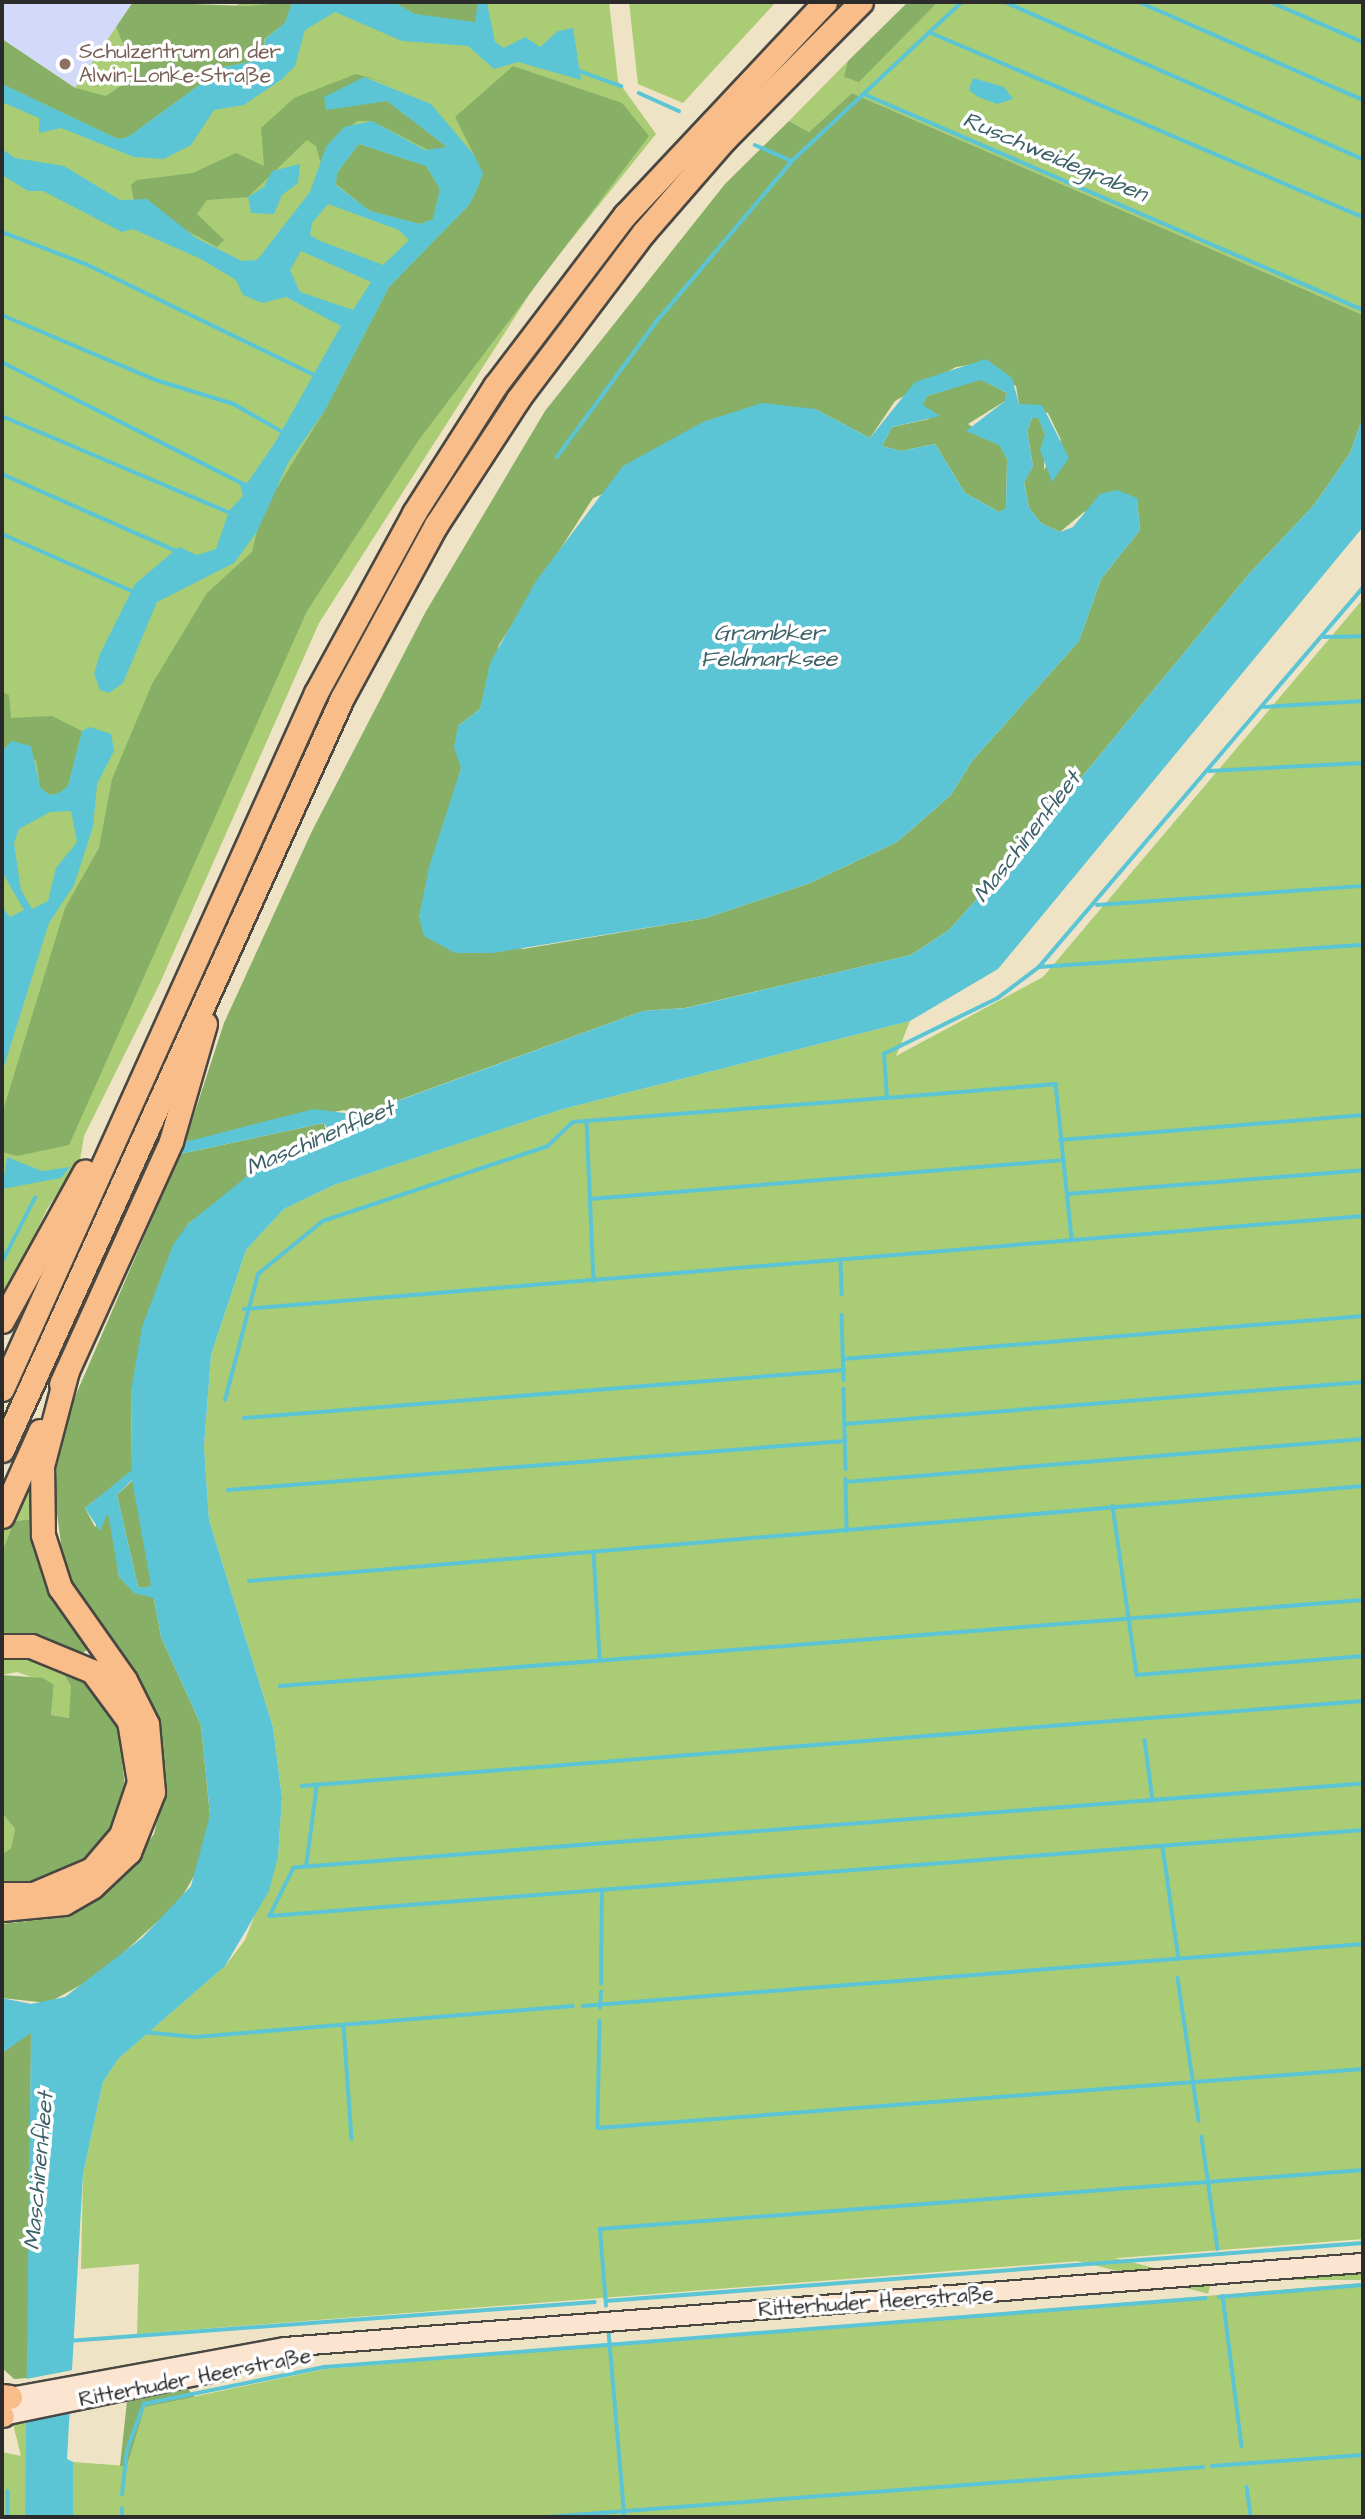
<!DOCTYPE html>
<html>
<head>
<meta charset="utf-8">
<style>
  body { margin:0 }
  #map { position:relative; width:1365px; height:2519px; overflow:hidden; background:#efe3c5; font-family:"Architects Daughter",sans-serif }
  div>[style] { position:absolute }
  .built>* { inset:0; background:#d3d9f9 }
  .green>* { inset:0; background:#aacc74; transform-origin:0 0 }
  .forest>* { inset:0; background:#87b066 }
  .water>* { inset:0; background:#5bc5d6 }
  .pier>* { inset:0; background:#efe3c5 }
  .stream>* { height:3.5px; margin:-1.75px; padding:0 1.75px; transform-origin:1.75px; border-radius:1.75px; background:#5bc5d6 }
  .roads { filter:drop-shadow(2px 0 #484742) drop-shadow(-2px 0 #484742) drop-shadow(0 2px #484742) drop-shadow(0 -2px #484742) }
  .secondary>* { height:18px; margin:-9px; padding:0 9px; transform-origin:9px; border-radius:9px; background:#fce5d0 }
  .trunk>* { height:21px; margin:-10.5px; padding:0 10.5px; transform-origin:10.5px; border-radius:10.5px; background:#f8bd89 }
  .motorway>* { height:23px; margin:-11.5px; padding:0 11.5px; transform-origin:11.5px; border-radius:11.5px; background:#f8bd89 }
  .dots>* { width:19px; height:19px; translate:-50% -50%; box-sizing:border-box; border:4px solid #fff; border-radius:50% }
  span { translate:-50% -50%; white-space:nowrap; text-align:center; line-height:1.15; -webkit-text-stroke:7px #fff; paint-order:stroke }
  .education-label { font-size:21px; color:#785e54 }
  .left { translate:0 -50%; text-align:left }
  .street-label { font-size:21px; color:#2b2b2b }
  .water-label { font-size:23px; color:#3c6167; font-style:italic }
  .frame { position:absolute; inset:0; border:4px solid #2b2b2b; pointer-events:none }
</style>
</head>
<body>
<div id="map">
  <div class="built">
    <div style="clip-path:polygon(2px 2px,133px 2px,75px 88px,2px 39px)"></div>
  </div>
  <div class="green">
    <div style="clip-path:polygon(242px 2px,609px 2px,618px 81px,656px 134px,538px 281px,319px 623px,160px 983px,84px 1136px,80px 1161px,47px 1209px,2px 1303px,2px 39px,75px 88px,116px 27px,134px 75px)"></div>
    <div style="clip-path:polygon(629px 2px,776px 2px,683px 103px,638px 84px)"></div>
    <div style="clip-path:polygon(938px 2px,1363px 2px,1363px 315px,852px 93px,809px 132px,789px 121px,848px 61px,859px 81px)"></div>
    <div style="clip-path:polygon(1363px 599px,1363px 2239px,137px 2334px,139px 2264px,81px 2269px,83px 2174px,103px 2082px,118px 2059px,226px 1965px,245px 1940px,278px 1857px,282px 1798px,273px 1727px,209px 1520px,204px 1447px,211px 1355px,246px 1250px,284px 1209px,334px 1185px,563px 1109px,910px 1021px,896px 1056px,1043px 977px)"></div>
    <div style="clip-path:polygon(40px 1447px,34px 1519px,14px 1521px,2px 1552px,2px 1533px)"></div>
    <div style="clip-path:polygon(25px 1653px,78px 1673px,70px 1718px,51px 1715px,54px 1685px,17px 1672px,2px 1675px,2px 1654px)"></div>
    <div style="clip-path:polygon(2px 1813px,15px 1829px,11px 1848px,2px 1854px)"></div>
    <div style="left:1363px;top:2267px;width:13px;height:138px;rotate:90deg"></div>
    <div style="left:1211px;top:2282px;width:12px;height:600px;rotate:104deg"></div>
    <div style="clip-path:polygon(1363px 2283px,1363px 2517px,73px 2517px,73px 2462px,127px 2466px,145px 2407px,325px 2369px)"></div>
    <div style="clip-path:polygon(28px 2421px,25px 2517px,2px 2517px,2px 2452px,21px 2456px,13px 2424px)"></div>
  </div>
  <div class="forest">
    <div style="clip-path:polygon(133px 2px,249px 6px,292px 2px,285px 23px,264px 39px,263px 59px,224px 67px,128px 137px,118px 139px,2px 84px,2px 39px,75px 88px,106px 96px,135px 76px,116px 27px)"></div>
    <div style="clip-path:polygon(393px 2px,478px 2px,481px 14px,475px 22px,456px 21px,415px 14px)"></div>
    <div style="clip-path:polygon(908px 2px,938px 2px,859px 82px,844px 77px,848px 61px)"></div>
    <div style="clip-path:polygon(513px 66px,622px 103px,649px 136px,418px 441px,307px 611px,69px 1145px,17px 1156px,2px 1152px,2px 1114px,65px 908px,99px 848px,112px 779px,152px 684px,207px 593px,252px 552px,261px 514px,325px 410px,389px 287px,469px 205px,478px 187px,474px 155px,455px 117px)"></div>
    <div style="clip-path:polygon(356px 74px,393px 84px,364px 77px,346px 103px,387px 101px,447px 147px,434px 153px,372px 121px,357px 121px,326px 147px,322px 168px,316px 146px,307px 140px,248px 197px,207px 200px,197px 214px,224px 240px,217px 247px,173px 223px,147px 199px,134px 201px,131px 185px,137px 180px,193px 173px,236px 153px,264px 166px,261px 128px,294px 98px)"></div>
    <div style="clip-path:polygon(evenodd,852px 93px,1363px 315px,1363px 417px,1350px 453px,1314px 505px,1249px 574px,1034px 835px,949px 930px,911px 955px,685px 1008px,643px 1011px,358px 1115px,344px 1110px,185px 1142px,224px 1023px,312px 831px,425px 613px,545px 411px,725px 184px,789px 121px,809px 132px,852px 93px,976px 364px,1016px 386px,1019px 404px,1048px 413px,1061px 440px,1044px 470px,1045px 434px,1038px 417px,1032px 418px,1027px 431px,1033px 466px,1024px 482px,1029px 508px,1041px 523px,1060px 532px,1084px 512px,1137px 499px,1140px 530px,1101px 579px,1079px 641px,972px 761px,951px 795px,897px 842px,810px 883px,706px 918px,523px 949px,419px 917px,461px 768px,458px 726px,480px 709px,499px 645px,593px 498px,815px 409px,870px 438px,895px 401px,956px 367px,976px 364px)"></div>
    <div style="clip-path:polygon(359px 144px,426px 166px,440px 189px,433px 219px,420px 224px,370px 211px,336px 184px,337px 173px)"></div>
    <div style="clip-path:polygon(980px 379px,1007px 393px,1005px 401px,968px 424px,1000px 445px,1007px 459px,1006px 509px,999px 512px,965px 493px,935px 444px,901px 451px,882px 446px,892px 427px,929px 419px,922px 405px,927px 396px)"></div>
    <div style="clip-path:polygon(2px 692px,9px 695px,11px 718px,52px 716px,82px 731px,68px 786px,59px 793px,49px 795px,40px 787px,36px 760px,2px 770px)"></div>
    <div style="clip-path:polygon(324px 1123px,328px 1141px,276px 1156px,188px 1224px,131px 1391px,132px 1471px,85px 1508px,95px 1527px,108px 1513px,111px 1519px,119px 1577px,154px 1598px,161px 1637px,201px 1725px,210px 1815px,202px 1862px,179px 1902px,99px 1975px,48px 2003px,2px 1998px,2px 1924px,64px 1917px,117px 1884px,154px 1834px,165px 1788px,157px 1717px,81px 1601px,63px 1559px,53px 1483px,71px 1406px,180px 1154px)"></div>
    <div style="clip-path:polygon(133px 1480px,152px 1586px,144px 1588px,138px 1587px,117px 1495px)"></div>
    <div style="clip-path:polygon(34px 1519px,91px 1647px,83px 1653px,44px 1638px,2px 1637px,2px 1552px,14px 1521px)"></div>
    <div style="clip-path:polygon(62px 1670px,78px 1673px,117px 1717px,126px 1795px,116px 1829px,98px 1854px,33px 1886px,2px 1885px,2px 1854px,11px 1848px,15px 1829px,2px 1813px,2px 1675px,43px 1678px,54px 1685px,51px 1715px,69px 1718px,71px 1686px)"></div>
    <div style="clip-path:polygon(31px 2032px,28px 2378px,14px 2379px,2px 2368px,2px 2053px)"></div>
    <div style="clip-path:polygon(186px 2386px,194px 2397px,145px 2407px,127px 2466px,120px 2466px,127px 2401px)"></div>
  </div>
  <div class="water">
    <div style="clip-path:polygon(292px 2px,393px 2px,415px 14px,475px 22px,478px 2px,487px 2px,495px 42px,504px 48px,525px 37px,540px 47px,558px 31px,573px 28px,581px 80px,518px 62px,494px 69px,468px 46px,402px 41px,335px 12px,305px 30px,295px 66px,282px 79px,244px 105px,214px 110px,191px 145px,164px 159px,134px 157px,61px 128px,39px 133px,39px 118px,2px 102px,2px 84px,118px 139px,128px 137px,224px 67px,263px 59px,265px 39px,285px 23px)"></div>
    <div style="clip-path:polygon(evenodd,364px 77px,431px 104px,474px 155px,483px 173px,478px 187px,469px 205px,389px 287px,325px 410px,288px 463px,257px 532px,234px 563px,157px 602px,123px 683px,109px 693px,100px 690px,94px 674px,100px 654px,135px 584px,179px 547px,197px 555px,216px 549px,229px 511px,243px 496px,240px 484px,248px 482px,276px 441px,341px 326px,286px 297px,262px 303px,243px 295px,236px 280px,201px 259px,133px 229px,122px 232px,43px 191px,28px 191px,2px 175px,2px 149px,15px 158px,64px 166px,120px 200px,147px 199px,196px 238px,242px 261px,257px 260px,310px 192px,326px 147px,344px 127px,372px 121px,425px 150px,447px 147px,387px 101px,326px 110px,324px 97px,364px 77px,359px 144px,426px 166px,440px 189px,433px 219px,420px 224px,370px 211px,336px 185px,337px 173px,359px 144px,364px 77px,328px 204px,399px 230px,409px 240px,383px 265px,318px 240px,310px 235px,312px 223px,328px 204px,364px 77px,301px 251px,371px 282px,353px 310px,300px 292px,290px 270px,301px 251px)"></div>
    <div style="clip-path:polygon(973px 78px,1004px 87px,1013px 99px,997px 104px,978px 97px,969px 90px)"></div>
    <div style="clip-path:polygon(300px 164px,298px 183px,282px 195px,274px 214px,251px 213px,248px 197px,264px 187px,272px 171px)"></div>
    <div style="clip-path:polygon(evenodd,986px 359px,1012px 378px,1019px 404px,1042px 405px,1069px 458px,1052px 482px,1040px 450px,1045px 434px,1038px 418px,1032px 418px,1027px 431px,1033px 466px,1024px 483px,1029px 508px,1041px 523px,1060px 532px,1073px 527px,1100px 494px,1117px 490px,1137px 498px,1140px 530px,1101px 579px,1079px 641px,972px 761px,951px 795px,897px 842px,810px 883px,706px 918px,493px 953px,455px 953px,424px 936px,419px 917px,429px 867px,461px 768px,454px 747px,458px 726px,480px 709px,490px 663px,536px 581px,623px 466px,703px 422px,762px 403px,815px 409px,870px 438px,915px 382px,986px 359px,981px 380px,1007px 393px,1005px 401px,966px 431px,999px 445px,1007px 459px,1006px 508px,999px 512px,965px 493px,935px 444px,901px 451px,882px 446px,892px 427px,940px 416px,923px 405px,927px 396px,981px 380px)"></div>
    <div style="clip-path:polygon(evenodd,1363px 417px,1363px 527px,998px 969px,910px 1021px,563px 1109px,334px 1185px,284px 1209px,246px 1250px,211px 1355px,204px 1447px,209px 1520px,273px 1727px,282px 1798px,278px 1857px,269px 1891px,225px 1966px,118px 2059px,103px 2082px,83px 2174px,67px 2459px,73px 2462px,73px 2517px,25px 2517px,31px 2033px,2px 2053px,2px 1998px,31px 2004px,65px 1997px,142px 1938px,191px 1886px,210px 1815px,201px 1725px,161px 1637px,154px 1598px,134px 1593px,119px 1577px,108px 1513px,100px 1531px,85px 1508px,132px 1470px,131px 1391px,142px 1327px,173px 1245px,188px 1224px,256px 1169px,331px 1135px,324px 1123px,180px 1154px,185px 1142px,314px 1109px,359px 1115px,643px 1011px,686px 1008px,911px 955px,949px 930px,1034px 835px,1249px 574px,1314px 505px,1350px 453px,1363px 417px,132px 1480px,151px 1585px,145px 1588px,138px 1587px,117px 1495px,132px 1480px)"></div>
    <div style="clip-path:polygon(evenodd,90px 727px,111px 734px,114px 751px,97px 784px,93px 827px,74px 885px,49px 923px,2px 1073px,2px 907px,10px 917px,24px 910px,2px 872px,3px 750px,12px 741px,31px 746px,40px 787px,49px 795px,59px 793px,68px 786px,82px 731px,90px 727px,71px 811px,77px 842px,56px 868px,48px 901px,32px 909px,21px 890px,14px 843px,19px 829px,50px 812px,71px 811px)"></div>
    <div style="clip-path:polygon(7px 1157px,42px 1171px,70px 1167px,61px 1178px,2px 1189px)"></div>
  </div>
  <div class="pier">
    <div style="clip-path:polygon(73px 2370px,72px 2412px,26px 2421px,26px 2379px)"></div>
  </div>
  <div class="stream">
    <div style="left:1005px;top:2px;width:391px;rotate:23.7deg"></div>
    <div style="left:1139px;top:2px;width:244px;rotate:23.6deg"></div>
    <div style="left:1271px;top:2px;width:100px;rotate:23.5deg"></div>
    <div style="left:929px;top:32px;width:472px;rotate:23.1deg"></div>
    <div style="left:579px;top:71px;width:45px;rotate:19.7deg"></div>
    <div style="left:639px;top:93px;width:44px;rotate:24.2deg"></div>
    <div style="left:864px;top:94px;width:542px;rotate:23.39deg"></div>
    <div style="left:755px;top:145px;width:40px;rotate:23.4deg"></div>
    <div style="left:792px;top:161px;width:233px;rotate:-43.1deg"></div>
    <div style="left:2px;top:232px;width:90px;rotate:20.9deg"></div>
    <div style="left:86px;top:264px;width:252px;rotate:25.9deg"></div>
    <div style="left:2px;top:315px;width:167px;rotate:22.9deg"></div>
    <div style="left:156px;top:380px;width:82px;rotate:17.1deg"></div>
    <div style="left:234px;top:404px;width:54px;rotate:29.9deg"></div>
    <div style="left:2px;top:362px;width:271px;rotate:26.8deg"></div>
    <div style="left:2px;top:416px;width:249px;rotate:23deg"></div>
    <div style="left:557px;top:457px;width:169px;rotate:-53.7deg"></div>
    <div style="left:657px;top:321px;width:209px;rotate:-49.8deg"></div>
    <div style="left:2px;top:474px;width:193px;rotate:23.8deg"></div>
    <div style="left:2px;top:534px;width:142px;rotate:23.7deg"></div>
    <div style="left:1324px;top:637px;width:39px;rotate:-1deg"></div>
    <div style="left:1264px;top:707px;width:99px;rotate:-3.5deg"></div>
    <div style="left:1209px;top:771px;width:154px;rotate:-3deg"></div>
    <div style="left:1097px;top:905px;width:267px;rotate:-4.1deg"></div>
    <div style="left:1039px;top:967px;width:325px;rotate:-3.9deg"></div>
    <div style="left:887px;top:1098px;width:170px;rotate:-4.7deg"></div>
    <div style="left:1056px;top:1084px;width:155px;rotate:84.1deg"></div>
    <div style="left:587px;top:1121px;width:160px;rotate:87.5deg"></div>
    <div style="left:1060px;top:1140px;width:304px;rotate:-4.7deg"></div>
    <div style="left:1067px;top:1194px;width:297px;rotate:-4.6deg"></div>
    <div style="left:590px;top:1199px;width:474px;rotate:-4.7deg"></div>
    <div style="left:2px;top:1262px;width:72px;rotate:-62.7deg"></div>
    <div style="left:841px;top:1263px;width:31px;rotate:88deg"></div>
    <div style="left:244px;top:1309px;width:1123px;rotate:-4.75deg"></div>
    <div style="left:842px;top:1315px;width:65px;rotate:88.2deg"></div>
    <div style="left:843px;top:1359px;width:522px;rotate:-4.73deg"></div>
    <div style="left:844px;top:1389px;width:80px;rotate:88.6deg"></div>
    <div style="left:225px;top:1400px;width:130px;rotate:-75.3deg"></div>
    <div style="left:258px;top:1274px;width:84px;rotate:-39.2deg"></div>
    <div style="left:323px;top:1221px;width:237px;rotate:-18.4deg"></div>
    <div style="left:548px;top:1146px;width:35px;rotate:-44deg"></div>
    <div style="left:573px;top:1122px;width:315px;rotate:-4.4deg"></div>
    <div style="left:887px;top:1098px;width:44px;rotate:-93.9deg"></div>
    <div style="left:884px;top:1054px;width:127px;rotate:-26.2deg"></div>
    <div style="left:998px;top:998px;width:51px;rotate:-37.1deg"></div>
    <div style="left:1039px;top:967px;width:499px;rotate:-49.5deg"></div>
    <div style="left:244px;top:1418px;width:602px;rotate:-4.57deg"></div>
    <div style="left:845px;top:1424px;width:520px;rotate:-4.64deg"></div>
    <div style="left:846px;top:1479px;width:52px;rotate:88.9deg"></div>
    <div style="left:846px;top:1482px;width:519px;rotate:-4.75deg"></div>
    <div style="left:228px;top:1490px;width:619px;rotate:-4.54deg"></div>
    <div style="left:1113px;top:1506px;width:171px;rotate:81.9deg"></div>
    <div style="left:1137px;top:1675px;width:227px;rotate:-4.8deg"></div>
    <div style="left:594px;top:1552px;width:107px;rotate:86.8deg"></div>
    <div style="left:249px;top:1581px;width:1118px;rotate:-4.87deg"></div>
    <div style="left:280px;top:1686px;width:1086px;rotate:-4.54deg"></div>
    <div style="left:1145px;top:1740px;width:61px;rotate:82.4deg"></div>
    <div style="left:1363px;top:1784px;width:1072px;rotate:175.51deg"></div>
    <div style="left:294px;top:1868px;width:54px;rotate:116.6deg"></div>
    <div style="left:270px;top:1916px;width:1096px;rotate:-4.5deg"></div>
    <div style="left:302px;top:1786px;width:1064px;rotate:-4.58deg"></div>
    <div style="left:1163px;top:1847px;width:113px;rotate:81.9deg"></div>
    <div style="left:306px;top:1867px;width:83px;rotate:-82.4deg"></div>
    <div style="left:1178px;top:1978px;width:144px;rotate:81.6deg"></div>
    <div style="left:601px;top:1984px;width:94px;rotate:-89.4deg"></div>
    <div style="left:583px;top:2006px;width:782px;rotate:-4.54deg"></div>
    <div style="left:600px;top:2008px;width:16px;rotate:-86deg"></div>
    <div style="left:600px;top:2021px;width:107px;rotate:91.1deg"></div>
    <div style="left:598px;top:2128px;width:767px;rotate:-4.41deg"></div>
    <div style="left:344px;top:2025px;width:114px;rotate:86deg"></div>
    <div style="left:144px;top:2032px;width:51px;rotate:5.6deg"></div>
    <div style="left:195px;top:2037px;width:379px;rotate:-4.7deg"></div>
    <div style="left:1202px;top:2137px;width:113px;rotate:81.9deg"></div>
    <div style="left:1223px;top:2296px;width:151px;rotate:82.8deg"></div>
    <div style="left:1219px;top:2297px;width:144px;rotate:-4.8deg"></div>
    <div style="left:606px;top:2301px;width:759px;rotate:-4.38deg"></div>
    <div style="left:606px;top:2306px;width:77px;rotate:-94.5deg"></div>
    <div style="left:600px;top:2229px;width:765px;rotate:-4.42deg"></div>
    <div style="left:609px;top:2332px;width:186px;rotate:85.1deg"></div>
    <div style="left:68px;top:2341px;width:528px;rotate:-4.23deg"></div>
    <div style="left:1212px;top:2466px;width:151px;rotate:-4.2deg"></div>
    <div style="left:2px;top:2468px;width:4px;rotate:76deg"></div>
    <div style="left:1247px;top:2487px;width:30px;rotate:82deg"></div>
    <div style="left:8px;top:2491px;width:26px;rotate:90deg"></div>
    <div style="left:122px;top:2495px;width:45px;rotate:-83.7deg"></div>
    <div style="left:127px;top:2450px;width:49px;rotate:-69.7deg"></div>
    <div style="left:144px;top:2404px;width:185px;rotate:-11.6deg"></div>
    <div style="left:325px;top:2367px;width:883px;rotate:-4.48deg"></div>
    <div style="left:122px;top:2517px;width:8px;rotate:-90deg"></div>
    <div style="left:547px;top:2517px;width:658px;rotate:-4.36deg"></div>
  </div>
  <div class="roads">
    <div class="secondary">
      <div style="left:10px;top:2397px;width:280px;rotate:-10.3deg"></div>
      <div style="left:285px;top:2347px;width:1081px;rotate:-4.46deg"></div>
      <div style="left:3px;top:2416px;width:232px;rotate:-11.7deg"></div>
    </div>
    <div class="trunk">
      <div style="left:2px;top:2416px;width:1px"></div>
    </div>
    <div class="motorway">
      <div style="left:2px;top:1321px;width:171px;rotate:-61deg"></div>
      <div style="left:61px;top:1384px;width:267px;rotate:-65.6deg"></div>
      <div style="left:171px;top:1141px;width:122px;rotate:-73.8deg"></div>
      <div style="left:2px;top:1389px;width:764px;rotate:-65.72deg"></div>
      <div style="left:316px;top:693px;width:205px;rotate:-61.4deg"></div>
      <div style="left:414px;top:513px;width:151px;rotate:-57.5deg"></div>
      <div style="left:495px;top:386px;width:215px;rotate:-52.8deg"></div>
      <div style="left:625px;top:215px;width:292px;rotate:-46.8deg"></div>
      <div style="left:2px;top:1450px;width:825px;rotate:-65.67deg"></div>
      <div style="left:342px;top:698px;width:197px;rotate:-61.5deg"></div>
      <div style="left:436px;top:525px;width:150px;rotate:-56.9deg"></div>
      <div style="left:518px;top:399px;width:209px;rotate:-53deg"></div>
      <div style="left:644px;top:232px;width:122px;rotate:-49deg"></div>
      <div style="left:724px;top:140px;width:194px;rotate:-45.2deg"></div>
      <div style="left:2px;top:1516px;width:93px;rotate:-65.9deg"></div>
      <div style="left:2px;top:1646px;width:29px"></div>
      <div style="left:31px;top:1646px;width:66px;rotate:22.3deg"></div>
      <div style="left:92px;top:1671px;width:62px;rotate:53.5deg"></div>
      <div style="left:129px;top:1721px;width:62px;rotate:80.7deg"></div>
      <div style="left:139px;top:1782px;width:56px;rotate:108.8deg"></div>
      <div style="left:121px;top:1835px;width:45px;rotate:130.5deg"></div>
      <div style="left:92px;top:1869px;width:64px;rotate:157deg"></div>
      <div style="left:33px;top:1894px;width:31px;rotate:180deg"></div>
      <div style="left:2px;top:1909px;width:62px;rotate:-5.5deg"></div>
      <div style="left:64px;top:1903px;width:32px;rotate:-30deg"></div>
      <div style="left:92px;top:1887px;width:51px;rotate:-43.4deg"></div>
      <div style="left:129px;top:1852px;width:65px;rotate:-68.2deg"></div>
      <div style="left:153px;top:1792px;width:68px;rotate:-95deg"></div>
      <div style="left:147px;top:1724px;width:49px;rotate:-116.6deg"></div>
      <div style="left:125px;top:1680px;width:113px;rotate:-125.2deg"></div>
      <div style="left:60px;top:1588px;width:56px;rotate:-107.8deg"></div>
      <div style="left:43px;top:1535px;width:69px;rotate:-90.8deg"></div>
      <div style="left:42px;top:1466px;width:98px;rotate:-75.3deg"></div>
      <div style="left:2px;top:2396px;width:8px;rotate:7deg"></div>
    </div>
  </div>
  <div class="dots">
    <div style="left:65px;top:64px;background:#8d6e63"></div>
  </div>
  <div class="education-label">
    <span class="left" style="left:79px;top:64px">Schulzentrum an der<br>Alwin-Lonke-Straße</span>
  </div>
  <div class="street-label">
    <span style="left:876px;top:2302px;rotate:-4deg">Ritterhuder Heerstraße</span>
    <span style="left:195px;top:2378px;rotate:-11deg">Ritterhuder Heerstraße</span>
  </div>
  <div class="water-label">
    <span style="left:1055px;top:157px;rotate:23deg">Ruschweidegraben</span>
    <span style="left:769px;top:646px">Grambker<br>Feldmarksee</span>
    <span style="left:1027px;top:837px;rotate:-52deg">Maschinenfleet</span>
    <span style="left:320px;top:1138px;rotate:-23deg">Maschinenfleet</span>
    <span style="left:39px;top:2171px;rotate:-85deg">Maschinenfleet</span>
  </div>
  <div class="frame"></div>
</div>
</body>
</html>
